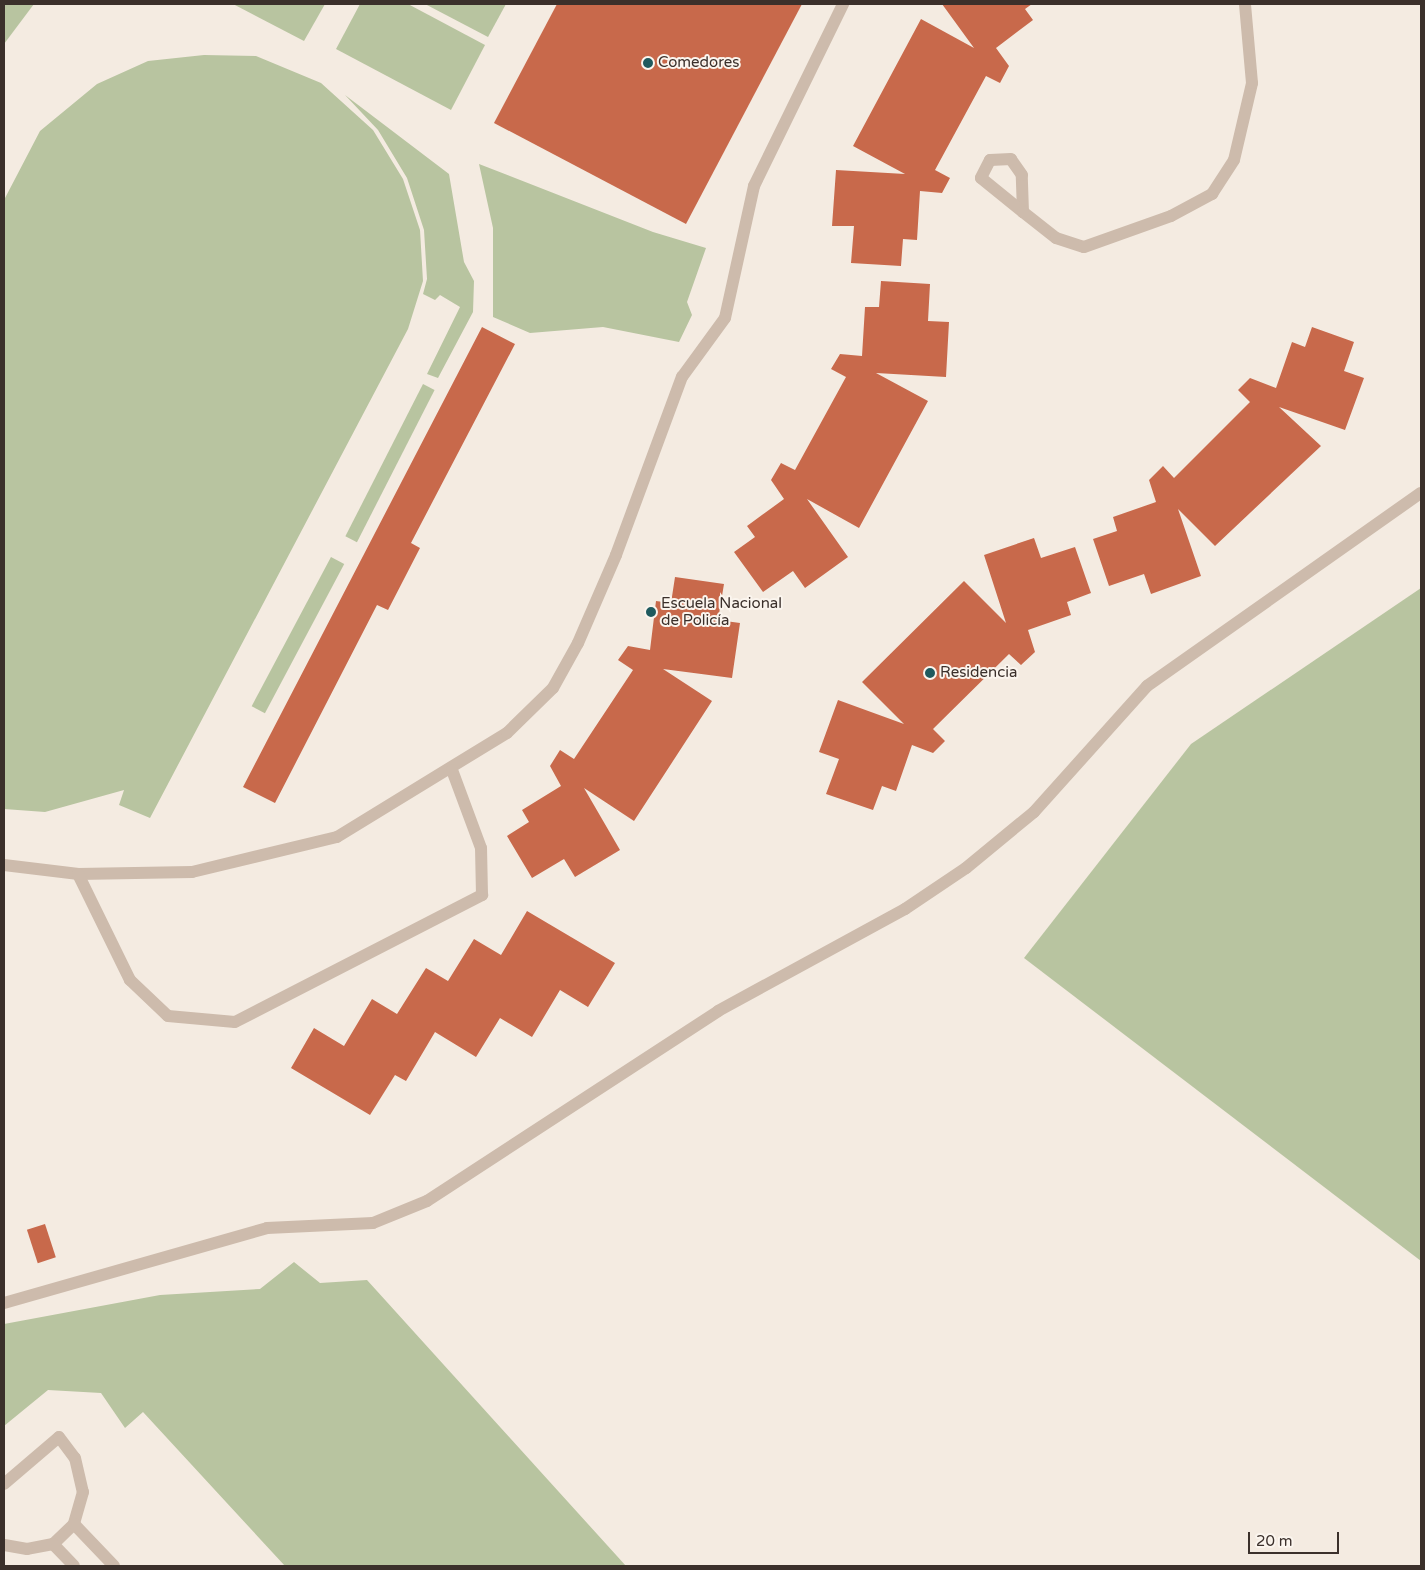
<!DOCTYPE html>
<html>
<head>
<meta charset="utf-8">
<style>
  body { margin:0 }
  #map { position:relative; width:1425px; height:1570px; overflow:hidden; background:#f4ebe1; font-family:"Varela Round",sans-serif }
  div>[style] { position:absolute }
  .green>* { inset:0; background:#b8c4a0; transform-origin:0 0 }
  .building>* { inset:0; background:#c8694b; transform-origin:0 0 }
  .service>* { height:12px; margin:-6px; padding:0 6px; transform-origin:6px; border-radius:6px; background:#cdbbac }
  .minor>* { height:12px; margin:-6px; padding:0 6px; transform-origin:6px; border-radius:6px; background:#cdbbac }
  .dots>* { width:14px; height:14px; translate:-50% -50%; box-sizing:border-box; border:2px solid #fbf5ee; border-radius:50% }
  span { translate:-50% -50%; white-space:nowrap; text-align:center; line-height:1.15; -webkit-text-stroke:4px #fbf5ee; paint-order:stroke }
  .poi-label { font-size:15px; color:#3b302b }
  .left { translate:0 -50%; text-align:left }
  .frame { position:absolute; inset:0; border:5px solid #3b302b; pointer-events:none }
  .scale { position:absolute; left:1248px; top:1532px; width:91px; height:22px; box-sizing:border-box; border:2px solid #3b302b; border-top:0; padding-left:6px; font-size:15px; line-height:18px; white-space:nowrap; color:#3b302b; -webkit-text-stroke:4px #fbf5ee; paint-order:stroke }
</style>
</head>
<body>
<div id="map">
  <div class="green">
    <div style="clip-path:polygon(4px 4px,34px 4px,4px 44px)"></div>
    <div style="clip-path:polygon(233px 4px,325px 4px,304px 41px)"></div>
    <div style="clip-path:polygon(360px 4px,408px 4px,485px 45px,451px 110px,336px 49px)"></div>
    <div style="clip-path:polygon(425px 4px,506px 4px,488px 37px)"></div>
    <div style="clip-path:polygon(204px 55px,256px 56px,321px 83px,373px 130px,403px 179px,420px 230px,423px 281px,408px 329px,150px 818px,119px 805px,124px 790px,45px 812px,4px 809px,4px 200px,40px 131px,97px 84px,148px 61px)"></div>
    <div style="clip-path:polygon(345px 95px,449px 174px,464px 262px,474px 281px,473px 312px,438px 378px,427px 374px,460px 307px,440px 295px,435px 300px,423px 294px,427px 279px,424px 230px,407px 178px,378px 130px)"></div>
    <div style="clip-path:polygon(479px 164px,653px 232px,706px 248px,687px 302px,692px 315px,679px 342px,603px 327px,530px 333px,493px 317px,493px 228px)"></div>
    <div style="left:423px;top:384px;width:13px;height:171px;rotate:27deg"></div>
    <div style="left:331px;top:557px;width:15px;height:169px;rotate:28deg"></div>
    <div style="clip-path:polygon(1421px 588px,1421px 1261px,1024px 958px,1191px 744px)"></div>
    <div style="clip-path:polygon(294px 1262px,320px 1283px,367px 1280px,626px 1566px,285px 1566px,143px 1412px,125px 1428px,101px 1393px,48px 1390px,4px 1426px,4px 1324px,160px 1295px,260px 1289px)"></div>
  </div>
  <div class="building">
    <div style="clip-path:polygon(557px 4px,802px 4px,686px 224px,494px 123px)"></div>
    <div style="clip-path:polygon(942px 4px,1032px 4px,1025px 9px,1033px 20px,996px 48px,1009px 66px,1000px 83px,986px 76px,935px 170px,950px 178px,942px 193px,920px 191px,917px 240px,903px 239px,901px 266px,851px 263px,854px 226px,832px 226px,836px 170px,905px 174px,853px 146px,921px 19px,974px 48px)"></div>
    <div style="clip-path:polygon(881px 281px,930px 284px,928px 321px,949px 322px,946px 377px,876px 373px,928px 401px,859px 528px,807px 499px,848px 557px,805px 588px,793px 571px,763px 592px,734px 552px,755px 537px,747px 526px,784px 499px,771px 480px,781px 463px,795px 470px,846px 377px,831px 369px,840px 354px,862px 356px,865px 307px,879px 307px)"></div>
    <div style="clip-path:polygon(482px 327px,515px 344px,411px 543px,420px 548px,388px 610px,377px 605px,275px 803px,243px 787px)"></div>
    <div style="clip-path:polygon(1312px 327px,1354px 342px,1344px 371px,1364px 378px,1345px 430px,1279px 407px,1321px 446px,1215px 546px,1178px 509px,1201px 576px,1151px 594px,1144px 574px,1109px 586px,1093px 539px,1117px 531px,1113px 517px,1156px 502px,1149px 480px,1163px 466px,1174px 478px,1250px 402px,1238px 390px,1250px 378px,1276px 388px,1292px 342px,1305px 347px)"></div>
    <div style="clip-path:polygon(1034px 538px,1041px 558px,1075px 547px,1091px 593px,1067px 602px,1071px 615px,1028px 630px,1035px 652px,1021px 665px,1009px 654px,933px 729px,945px 741px,933px 753px,912px 745px,896px 791px,882px 786px,873px 810px,826px 794px,839px 759px,819px 752px,838px 700px,904px 724px,862px 682px,964px 581px,1006px 623px,984px 555px)"></div>
    <div style="clip-path:polygon(675px 577px,724px 584px,718px 620px,740px 623px,732px 678px,663px 669px,712px 701px,634px 821px,584px 788px,620px 850px,575px 877px,564px 859px,532px 878px,507px 836px,529px 822px,522px 810px,561px 786px,550px 766px,560px 750px,574px 759px,633px 670px,618px 660px,628px 646px,650px 650px,656px 601px,671px 603px)"></div>
    <div style="clip-path:polygon(527px 911px,615px 963px,588px 1007px,560px 990px,532px 1037px,500px 1018px,476px 1057px,435px 1032px,406px 1081px,395px 1075px,370px 1115px,291px 1068px,314px 1028px,344px 1046px,372px 999px,397px 1014px,426px 968px,448px 981px,474px 939px,501px 955px)"></div>
    <div style="left:45px;top:1224px;width:35px;height:19px;rotate:72deg"></div>
  </div>
  <div class="service">
    <div style="left:1023px;top:212px;width:37px;rotate:-92deg"></div>
    <div style="left:1022px;top:175px;width:19px;rotate:-125deg"></div>
    <div style="left:1011px;top:159px;width:21px;rotate:177deg"></div>
    <div style="left:990px;top:160px;width:20px;rotate:117deg"></div>
    <div style="left:981px;top:178px;width:54px;rotate:39deg"></div>
    <div style="left:1023px;top:212px;width:42px;rotate:38.2deg"></div>
    <div style="left:1056px;top:238px;width:29px;rotate:18deg"></div>
    <div style="left:1084px;top:247px;width:92px;rotate:-19.6deg"></div>
    <div style="left:1171px;top:216px;width:47px;rotate:-28.2deg"></div>
    <div style="left:1212px;top:194px;width:40px;rotate:-57.1deg"></div>
    <div style="left:1234px;top:160px;width:79px;rotate:-76.8deg"></div>
    <div style="left:1252px;top:83px;width:79px;rotate:-95.1deg"></div>
    <div style="left:4px;top:865px;width:75px;rotate:6.9deg"></div>
    <div style="left:78px;top:874px;width:114px;rotate:-1deg"></div>
    <div style="left:192px;top:872px;width:149px;rotate:-13.6deg"></div>
    <div style="left:337px;top:837px;width:199px;rotate:-31.5deg"></div>
    <div style="left:507px;top:733px;width:64px;rotate:-44.4deg"></div>
    <div style="left:553px;top:688px;width:51px;rotate:-60.9deg"></div>
    <div style="left:578px;top:643px;width:96px;rotate:-66.6deg"></div>
    <div style="left:616px;top:555px;width:190px;rotate:-69.7deg"></div>
    <div style="left:682px;top:377px;width:73px;rotate:-53.9deg"></div>
    <div style="left:725px;top:318px;width:135px;rotate:-77.6deg"></div>
    <div style="left:754px;top:186px;width:203px;rotate:-63.9deg"></div>
    <div style="left:78px;top:874px;width:118px;rotate:63.9deg"></div>
    <div style="left:130px;top:980px;width:52px;rotate:43.5deg"></div>
    <div style="left:168px;top:1016px;width:67px;rotate:5.1deg"></div>
    <div style="left:235px;top:1022px;width:278px;rotate:-27.2deg"></div>
    <div style="left:482px;top:895px;width:47px;rotate:-91.2deg"></div>
    <div style="left:481px;top:848px;width:83px;rotate:-110.4deg"></div>
    <div style="left:4px;top:1303px;width:273px;rotate:-15.9deg"></div>
    <div style="left:267px;top:1228px;width:106px;rotate:-2.7deg"></div>
    <div style="left:373px;top:1223px;width:58px;rotate:-22.2deg"></div>
    <div style="left:427px;top:1201px;width:348px;rotate:-33.1deg"></div>
    <div style="left:718px;top:1011px;width:213px;rotate:-28.6deg"></div>
    <div style="left:905px;top:909px;width:73px;rotate:-33.9deg"></div>
    <div style="left:966px;top:868px;width:88px;rotate:-39.5deg"></div>
    <div style="left:1034px;top:812px;width:169px;rotate:-48.1deg"></div>
    <div style="left:1147px;top:686px;width:335px;rotate:-35.2deg"></div>
  </div>
  <div class="minor">
    <div style="left:4px;top:1484px;width:72px;rotate:-40.5deg"></div>
    <div style="left:59px;top:1437px;width:26px;rotate:53deg"></div>
    <div style="left:75px;top:1458px;width:35px;rotate:77deg"></div>
    <div style="left:83px;top:1492px;width:33px;rotate:106deg"></div>
    <div style="left:74px;top:1524px;width:29px;rotate:136deg"></div>
    <div style="left:53px;top:1544px;width:26px;rotate:169deg"></div>
    <div style="left:27px;top:1549px;width:23px;rotate:-170deg"></div>
    <div style="left:74px;top:1524px;width:58px;rotate:46.4deg"></div>
    <div style="left:53px;top:1544px;width:30px;rotate:46deg"></div>
  </div>
  <div class="dots">
    <div style="left:648px;top:63px;background:#1f5a5e"></div>
    <div style="left:651px;top:612px;background:#1f5a5e"></div>
    <div style="left:930px;top:673px;background:#1f5a5e"></div>
  </div>
  <div class="poi-label">
    <span class="left" style="left:658px;top:63px">Comedores</span>
    <span class="left" style="left:661px;top:612px">Escuela Nacional<br>de Policía</span>
    <span class="left" style="left:940px;top:673px">Residencia</span>
  </div>
  <div class="frame"></div>
  <div class="scale">20 m</div>
</div>
</body>
</html>
